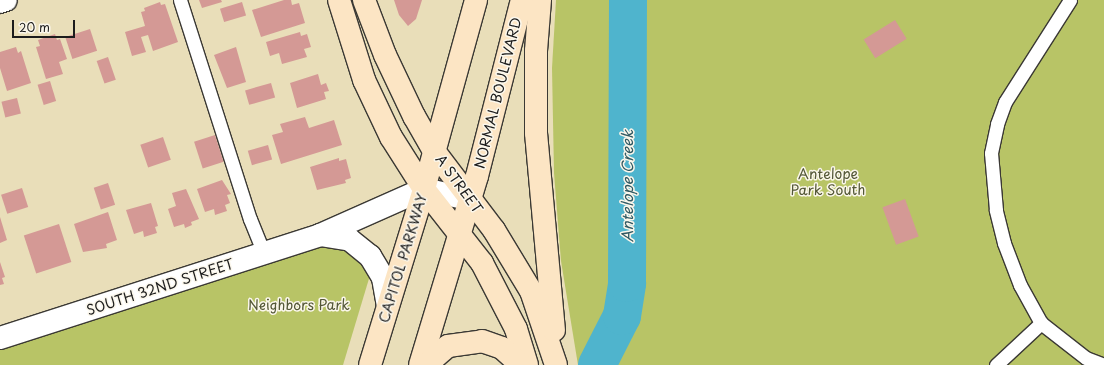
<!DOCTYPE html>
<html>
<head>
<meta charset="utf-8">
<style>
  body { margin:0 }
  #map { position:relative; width:1104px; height:365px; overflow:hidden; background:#e9deb9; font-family:"Playpen Sans",sans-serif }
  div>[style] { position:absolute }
  .green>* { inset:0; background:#b8c466 }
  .river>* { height:38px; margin:-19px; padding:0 19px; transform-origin:19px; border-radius:19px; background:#4fb4cd }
  .building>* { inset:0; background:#d49995; transform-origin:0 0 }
  .roads { filter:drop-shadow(1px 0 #3b3934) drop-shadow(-1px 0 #3b3934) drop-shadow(0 1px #3b3934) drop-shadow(0 -1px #3b3934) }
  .lane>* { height:13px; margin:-6.5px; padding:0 6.5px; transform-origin:6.5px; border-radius:6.5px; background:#fff }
  .street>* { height:22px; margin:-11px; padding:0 11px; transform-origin:11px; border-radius:11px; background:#fff }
  .secondary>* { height:22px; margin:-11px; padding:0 11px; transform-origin:11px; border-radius:11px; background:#fce5c4 }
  span { translate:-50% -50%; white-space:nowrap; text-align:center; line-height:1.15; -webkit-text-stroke:3px #fbf7ec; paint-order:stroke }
  .street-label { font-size:14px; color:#1c1c1c }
  .park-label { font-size:14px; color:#535736 }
  .water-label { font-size:15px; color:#305963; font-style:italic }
  .scale { position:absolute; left:12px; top:20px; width:63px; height:18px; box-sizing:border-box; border:2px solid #1c1c1c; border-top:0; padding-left:5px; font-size:12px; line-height:14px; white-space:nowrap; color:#1c1c1c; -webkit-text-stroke:3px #fbf7ec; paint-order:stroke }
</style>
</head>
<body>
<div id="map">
  <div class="green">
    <div style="clip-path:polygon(556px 0,1104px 0,1104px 365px,578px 365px,561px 261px,554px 173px,552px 68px)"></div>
    <div style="clip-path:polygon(320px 235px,374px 262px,343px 365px,0 365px,0 338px)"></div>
  </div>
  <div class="river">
    <div style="left:597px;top:365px;width:55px;rotate:-63deg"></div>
    <div style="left:622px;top:316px;width:33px;rotate:-81deg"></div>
    <div style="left:627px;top:283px;width:283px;rotate:-89.8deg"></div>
  </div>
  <div class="building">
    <div style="clip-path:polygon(199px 0,221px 0,222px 2px,202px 8px)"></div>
    <div style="clip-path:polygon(284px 0,291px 0,292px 5px,299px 3px,305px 23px,261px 37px,252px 10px)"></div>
    <div style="clip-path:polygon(394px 0,422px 0,416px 19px,408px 26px,399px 15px)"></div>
    <div style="clip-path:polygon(160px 2px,161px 5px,165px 4px,178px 42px,153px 51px,148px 35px,141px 37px,146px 52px,132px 56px,125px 32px,145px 26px,141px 12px,145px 11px,144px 8px)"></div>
    <div style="left:242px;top:2px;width:14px;height:23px;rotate:73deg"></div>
    <div style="left:895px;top:20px;width:22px;height:37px;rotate:58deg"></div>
    <div style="left:90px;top:29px;width:23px;height:26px;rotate:72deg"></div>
    <div style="clip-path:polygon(300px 32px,301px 36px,307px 34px,311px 47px,304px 49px,307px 57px,282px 64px,279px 53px,270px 56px,266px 42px)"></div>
    <div style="clip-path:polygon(55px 34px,57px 40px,60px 39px,67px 59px,59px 62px,63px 74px,46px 79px,36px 47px,40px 46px,38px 40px)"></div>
    <div style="clip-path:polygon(16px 47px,18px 53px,21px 51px,31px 83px,7px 91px,0 68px,0 52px)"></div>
    <div style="clip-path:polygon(236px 47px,246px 82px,227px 88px,214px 55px)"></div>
    <div style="left:108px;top:57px;width:24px;height:12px;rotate:71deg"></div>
    <div style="clip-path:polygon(318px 74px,321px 85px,326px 83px,329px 91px,324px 92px,326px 99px,297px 108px,290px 83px)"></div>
    <div style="left:50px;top:81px;width:21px;height:13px;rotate:73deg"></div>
    <div style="left:271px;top:83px;width:15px;height:27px;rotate:74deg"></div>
    <div style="left:17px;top:98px;width:16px;height:16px;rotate:76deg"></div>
    <div style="clip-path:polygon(305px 117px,309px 128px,334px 120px,342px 145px,281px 164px,272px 135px,283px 132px,280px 124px)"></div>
    <div style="left:215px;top:135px;width:28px;height:22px;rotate:72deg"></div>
    <div style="left:163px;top:137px;width:24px;height:24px;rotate:71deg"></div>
    <div style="left:268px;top:145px;width:15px;height:21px;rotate:74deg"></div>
    <div style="clip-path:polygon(339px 158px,339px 161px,346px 159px,351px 178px,345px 180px,346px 183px,317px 190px,310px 167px)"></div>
    <div style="clip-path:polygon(222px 180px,231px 194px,227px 195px,230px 203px,225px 205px,227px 211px,215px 215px,214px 209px,205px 212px,197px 189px)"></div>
    <div style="left:108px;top:183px;width:23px;height:15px;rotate:72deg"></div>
    <div style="left:22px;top:188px;width:20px;height:22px;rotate:72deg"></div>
    <div style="clip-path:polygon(186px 189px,199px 219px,191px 222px,192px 225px,185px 228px,184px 224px,174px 227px,168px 209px,176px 206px,172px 193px)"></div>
    <div style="left:905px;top:199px;width:40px;height:24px;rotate:70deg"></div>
    <div style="clip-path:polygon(151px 203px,158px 226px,155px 227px,157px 233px,144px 237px,143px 231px,134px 234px,126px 210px)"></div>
    <div style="clip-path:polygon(108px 212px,117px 240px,106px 244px,107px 248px,83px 252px,74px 224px)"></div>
    <div style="clip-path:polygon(0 217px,7px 240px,0 243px)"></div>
    <div style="left:59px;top:224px;width:40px;height:37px;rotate:72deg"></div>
    <div style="clip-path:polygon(0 262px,5px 277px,2px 278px,4px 284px,0 285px)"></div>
  </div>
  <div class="roads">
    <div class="lane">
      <div style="left:180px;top:0;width:230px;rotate:72.3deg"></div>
      <div style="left:250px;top:219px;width:37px;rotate:68deg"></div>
      <div style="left:1041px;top:323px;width:43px;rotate:-118.9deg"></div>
      <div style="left:1020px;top:285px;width:45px;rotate:-110.9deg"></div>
      <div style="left:1004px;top:243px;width:34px;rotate:-104deg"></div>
      <div style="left:996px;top:210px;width:57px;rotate:-95deg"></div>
      <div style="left:991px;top:153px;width:30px;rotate:-78deg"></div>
      <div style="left:997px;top:124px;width:23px;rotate:-70deg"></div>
      <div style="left:1005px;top:102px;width:121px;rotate:-57.5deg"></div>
      <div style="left:996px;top:365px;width:62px;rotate:-43deg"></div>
      <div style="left:1041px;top:323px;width:57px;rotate:37.9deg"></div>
      <div style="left:1086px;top:358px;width:19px;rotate:21deg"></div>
    </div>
    <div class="street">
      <div style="left:0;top:2px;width:6px;rotate:-18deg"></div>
      <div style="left:320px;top:235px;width:30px;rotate:9deg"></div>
      <div style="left:350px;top:240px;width:26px;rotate:39deg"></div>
      <div style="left:370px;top:256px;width:26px;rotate:59deg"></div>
      <div style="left:383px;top:278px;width:27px;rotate:80deg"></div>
      <div style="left:0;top:338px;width:336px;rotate:-17.8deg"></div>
      <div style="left:320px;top:235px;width:114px;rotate:-23.9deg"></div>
      <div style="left:424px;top:189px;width:45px;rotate:12.8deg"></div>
    </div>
    <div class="secondary">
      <div style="left:339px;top:0;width:84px;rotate:72.6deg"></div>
      <div style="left:364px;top:80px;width:63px;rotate:64.7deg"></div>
      <div style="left:391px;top:137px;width:62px;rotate:57.6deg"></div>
      <div style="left:424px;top:189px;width:94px;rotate:51.9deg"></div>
      <div style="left:482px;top:263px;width:74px;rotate:62.7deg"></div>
      <div style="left:516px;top:329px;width:38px;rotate:73deg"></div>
      <div style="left:364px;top:0;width:59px;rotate:69.1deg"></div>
      <div style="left:385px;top:55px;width:68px;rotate:64.6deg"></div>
      <div style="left:414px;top:116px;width:40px;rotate:60.3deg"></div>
      <div style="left:434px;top:151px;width:99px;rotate:52.8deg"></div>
      <div style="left:494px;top:230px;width:71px;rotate:58.8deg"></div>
      <div style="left:531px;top:291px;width:78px;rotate:71.3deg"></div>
      <div style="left:540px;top:0;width:51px;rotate:94.5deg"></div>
      <div style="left:536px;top:51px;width:82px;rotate:90deg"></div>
      <div style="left:536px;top:133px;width:198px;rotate:84.8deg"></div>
      <div style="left:370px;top:365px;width:184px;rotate:-72.9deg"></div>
      <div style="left:424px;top:189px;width:196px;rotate:-74.6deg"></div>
      <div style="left:420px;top:365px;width:197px;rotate:-73.2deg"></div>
      <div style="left:477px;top:176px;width:182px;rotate:-75.7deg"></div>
      <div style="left:426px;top:365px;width:29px;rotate:-41deg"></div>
      <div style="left:448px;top:346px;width:34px;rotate:-8deg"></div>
      <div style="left:482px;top:341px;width:21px;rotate:19deg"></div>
      <div style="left:502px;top:348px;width:25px;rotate:42deg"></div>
    </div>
  </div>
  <div class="street-label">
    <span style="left:498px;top:93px;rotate:-76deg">NORMAL BOULEVARD</span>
    <span style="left:459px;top:184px;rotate:54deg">A STREET</span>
    <span style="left:403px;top:258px;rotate:-73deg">CAPITOL PARKWAY</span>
    <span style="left:160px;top:287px;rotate:-18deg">SOUTH 32ND STREET</span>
  </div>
  <div class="park-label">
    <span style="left:828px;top:182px">Antelope<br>Park South</span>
    <span style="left:299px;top:305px">Neighbors Park</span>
  </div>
  <div class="water-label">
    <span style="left:627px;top:186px;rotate:-90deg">Antelope Creek</span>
  </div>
  <div class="scale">20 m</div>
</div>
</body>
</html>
